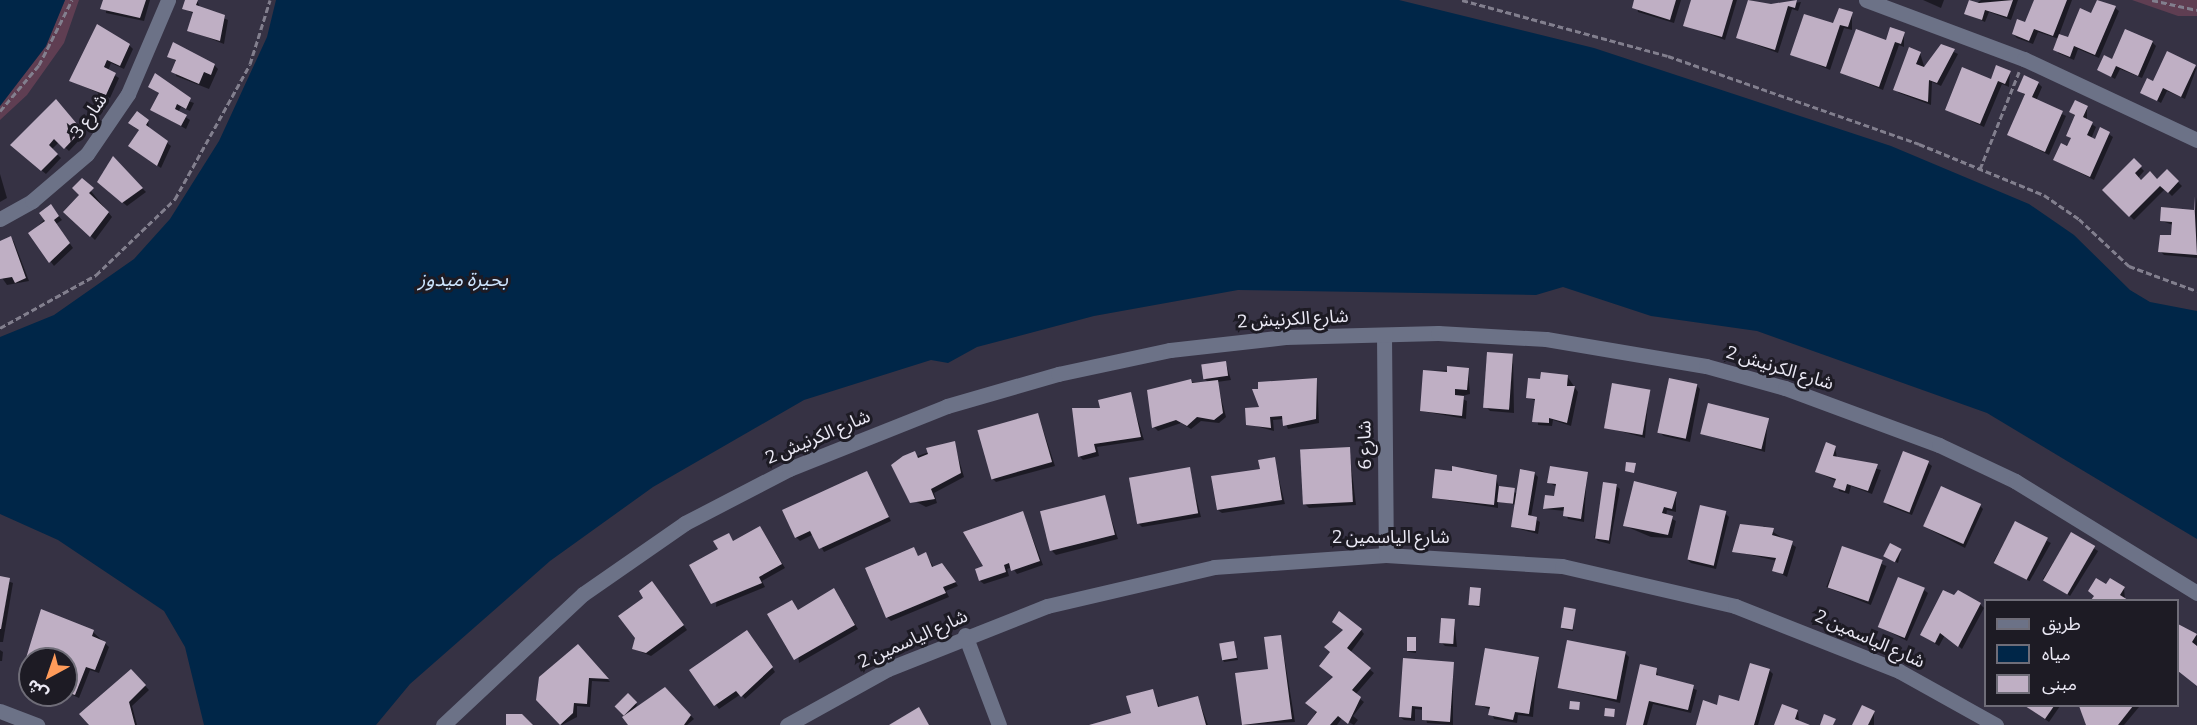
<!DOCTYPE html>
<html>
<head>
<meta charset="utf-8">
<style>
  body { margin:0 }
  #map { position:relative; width:2197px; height:725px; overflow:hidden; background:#363244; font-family:Bitter,"Noto Sans Arabic",serif }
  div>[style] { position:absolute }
  .green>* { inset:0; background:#5f3e52 }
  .water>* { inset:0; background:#002648 }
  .shadow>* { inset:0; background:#0007; transform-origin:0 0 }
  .building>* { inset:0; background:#bfafc4; transform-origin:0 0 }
  .path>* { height:3px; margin-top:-1.5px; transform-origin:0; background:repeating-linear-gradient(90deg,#827f8e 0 6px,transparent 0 9px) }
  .minor>* { height:15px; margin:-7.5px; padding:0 7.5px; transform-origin:7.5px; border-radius:7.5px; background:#6c7287 }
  span { translate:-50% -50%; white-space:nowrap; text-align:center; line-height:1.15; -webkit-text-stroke:6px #1d1b24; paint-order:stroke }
  .street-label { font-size:18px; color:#ebe9f5 }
  .water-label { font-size:20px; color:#cce3fc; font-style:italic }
  .legend { position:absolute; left:1984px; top:599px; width:195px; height:108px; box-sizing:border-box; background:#1d1b24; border:2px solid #6f6d78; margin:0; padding:8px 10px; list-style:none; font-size:18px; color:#ebe9f5 }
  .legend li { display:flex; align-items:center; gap:12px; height:30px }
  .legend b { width:30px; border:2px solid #6f6d78 }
  .north { position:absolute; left:18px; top:647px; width:60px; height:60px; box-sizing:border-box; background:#1d1b24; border:2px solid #6f6d78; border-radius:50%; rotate:220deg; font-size:16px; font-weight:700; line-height:24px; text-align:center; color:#ebe9f5 }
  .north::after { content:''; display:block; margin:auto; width:21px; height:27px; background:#ff9b5a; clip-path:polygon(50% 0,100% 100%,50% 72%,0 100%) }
</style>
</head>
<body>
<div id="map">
  <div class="green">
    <div style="clip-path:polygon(65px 0,79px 0,64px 43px,27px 95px,0 120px,0 106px,46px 46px)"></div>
    <div style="clip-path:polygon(2132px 0,2197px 0,2197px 16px,2178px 16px)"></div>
  </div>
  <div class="water">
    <div style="clip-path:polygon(0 0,65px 0,46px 46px,0 106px)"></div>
    <div style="clip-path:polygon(276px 0,1399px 0,1594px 48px,1891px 146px,2029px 204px,2074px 235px,2130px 290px,2150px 302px,2197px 311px,2197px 539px,1987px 413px,1757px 331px,1651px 316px,1563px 287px,1536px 295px,1238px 290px,1094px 316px,977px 347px,948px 363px,931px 360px,804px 400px,653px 487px,550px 561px,410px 684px,376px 725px,204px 725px,185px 647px,164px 611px,58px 540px,0 514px,0 337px,54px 315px,134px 259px,170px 219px,219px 141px,267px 37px)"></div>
  </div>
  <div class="shadow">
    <div style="clip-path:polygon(105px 0,150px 0,144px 21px,106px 13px)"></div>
    <div style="clip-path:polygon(187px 0,197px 0,200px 8px,228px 20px,224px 44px,189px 30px,194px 14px,184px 8px)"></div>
    <div style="clip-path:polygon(1636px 0,1681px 0,1674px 23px,1638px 12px)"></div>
    <div style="clip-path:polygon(1693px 0,1737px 0,1725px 40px,1685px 25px)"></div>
    <div style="clip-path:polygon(1749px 0,1771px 6px,1801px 2px,1798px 11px,1792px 9px,1778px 53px,1738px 38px)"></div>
    <div style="clip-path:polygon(1923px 0,1944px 0,1941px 8px)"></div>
    <div style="clip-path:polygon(1981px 0,2018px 0,2011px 20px,1989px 12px,1985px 22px,1966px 13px)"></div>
    <div style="clip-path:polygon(2035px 0,2072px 0,2059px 35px,2069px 39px,2092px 15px,2115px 8px,2119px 11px,2099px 58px,2078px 49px,2074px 60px,2058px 53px,2059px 39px,2038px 32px,2033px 44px,2017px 38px,2013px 34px,2026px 24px)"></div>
    <div style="clip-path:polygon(1852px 14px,1852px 30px,1844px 28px,1830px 70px,1792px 54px)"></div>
    <div style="clip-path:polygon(1904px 33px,1904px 47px,1899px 45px,1883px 90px,1842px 73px)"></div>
    <div style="clip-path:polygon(2152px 42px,2156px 46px,2142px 78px,2120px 69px,2115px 79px,2099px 70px)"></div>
    <div style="clip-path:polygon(129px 45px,133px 49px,124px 69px,111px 63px,108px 71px,119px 78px,110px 98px,71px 81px)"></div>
    <div style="clip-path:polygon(1941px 46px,1958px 54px,1941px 86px,1932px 82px,1931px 105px,1899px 93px,1895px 89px,1920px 53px,1925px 69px)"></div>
    <div style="clip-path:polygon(169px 56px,214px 65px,218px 69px,209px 89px,176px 76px,177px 62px)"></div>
    <div style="clip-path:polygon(2197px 67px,2185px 99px,2167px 91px,2161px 103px,2142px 92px)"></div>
    <div style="clip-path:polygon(2010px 72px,2009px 87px,2002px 84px,1984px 127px,1947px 110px)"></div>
    <div style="clip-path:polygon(2038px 83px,2042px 87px,2036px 101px,2066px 116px,2049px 155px,2009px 135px,2026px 96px,2019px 90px)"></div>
    <div style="clip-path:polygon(150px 87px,194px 103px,190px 111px,181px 107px,178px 112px,190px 120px,186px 129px,152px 110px,160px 94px)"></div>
    <div style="clip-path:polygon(60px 104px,84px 135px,69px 151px,59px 142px,52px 149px,61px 158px,46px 174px,15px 149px)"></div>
    <div style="clip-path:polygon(2087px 107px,2087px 121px,2096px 127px,2091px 139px,2096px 141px,2101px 129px,2113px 137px,2094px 180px,2054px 160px,2072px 139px,2068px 136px,2076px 117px,2071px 112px)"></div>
    <div style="clip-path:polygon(148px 121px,149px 129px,171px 146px,161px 168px,134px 150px,140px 131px,134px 127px)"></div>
    <div style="clip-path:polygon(113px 159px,146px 192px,127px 206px,103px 185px)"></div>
    <div style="clip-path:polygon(2134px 160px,2144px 171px,2138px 178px,2141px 182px,2157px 181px,2167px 171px,2182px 186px,2172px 196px,2165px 189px,2134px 220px,2104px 190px)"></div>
    <div style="clip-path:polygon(0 174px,7px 198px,0 202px)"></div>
    <div style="clip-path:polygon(82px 180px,112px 217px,95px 240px,65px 212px,81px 195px)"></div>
    <div style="clip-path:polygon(2197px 197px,2197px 258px,2164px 255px,2160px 251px,2172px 237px,2173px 225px,2162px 221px,2162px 209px,2195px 211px)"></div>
    <div style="clip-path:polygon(54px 210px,62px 220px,56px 224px,73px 248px,54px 266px,30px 234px)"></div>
    <div style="clip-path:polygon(11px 238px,14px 242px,29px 281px,7px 285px,0 275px,0 247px)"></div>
    <div style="clip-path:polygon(1513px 355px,1514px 413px,1490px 411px,1486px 407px)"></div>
    <div style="clip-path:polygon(1226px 363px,1231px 380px,1217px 382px,1226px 417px,1219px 423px,1201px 421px,1191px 429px,1181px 423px,1158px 431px,1154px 427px,1149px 391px,1178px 387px,1178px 382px,1208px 382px,1205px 379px)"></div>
    <div style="clip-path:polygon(1468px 370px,1470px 394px,1458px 397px,1467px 401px,1466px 419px,1421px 411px,1425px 371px)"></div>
    <div style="clip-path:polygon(1567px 376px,1578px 392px,1571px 426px,1553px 420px,1552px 426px,1538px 425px,1536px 401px,1527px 397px,1541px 381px)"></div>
    <div style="clip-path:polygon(1317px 380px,1319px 423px,1288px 429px,1284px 419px,1273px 420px,1274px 431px,1248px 424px,1261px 409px)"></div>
    <div style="clip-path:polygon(1696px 385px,1700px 389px,1690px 442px,1664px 436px,1660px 433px)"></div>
    <div style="clip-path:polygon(1649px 392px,1645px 438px,1605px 427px)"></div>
    <div style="clip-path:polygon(1130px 394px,1144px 440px,1097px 447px,1099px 456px,1083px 460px,1079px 456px,1102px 409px)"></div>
    <div style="clip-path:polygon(1038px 414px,1055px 466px,996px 482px,992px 478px)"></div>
    <div style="clip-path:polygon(1768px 419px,1765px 452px,1702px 434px)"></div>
    <div style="clip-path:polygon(954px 443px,964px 477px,934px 493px,937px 503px,926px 507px,907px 497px,893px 465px)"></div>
    <div style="clip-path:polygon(1835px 447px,1837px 458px,1881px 470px,1872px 494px,1851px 486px,1849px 494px,1839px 491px,1836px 481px,1817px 472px)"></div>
    <div style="clip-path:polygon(1349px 448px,1356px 505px,1309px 508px,1305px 504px)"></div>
    <div style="clip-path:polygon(1274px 459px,1285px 504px,1222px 513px,1218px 510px)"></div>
    <div style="clip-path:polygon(1928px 463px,1932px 466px,1912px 515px,1889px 506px,1885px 502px)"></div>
    <div style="clip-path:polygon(1189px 469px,1201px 517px,1142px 527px,1138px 523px)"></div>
    <div style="clip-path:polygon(1480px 470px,1496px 477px,1499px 488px,1517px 493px,1534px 473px,1538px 477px,1531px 517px,1540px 522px,1538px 534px,1512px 527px,1516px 505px,1498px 501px,1498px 508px,1434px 498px,1436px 471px)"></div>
    <div style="clip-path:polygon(867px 473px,891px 521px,824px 552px,814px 534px,800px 541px,796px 537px)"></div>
    <div style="clip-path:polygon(1587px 473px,1584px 522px,1568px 519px,1565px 511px,1545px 509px,1547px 497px,1555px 498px,1557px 487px,1548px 482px)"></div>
    <div style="clip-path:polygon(1616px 486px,1620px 489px,1610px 544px,1598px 541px,1594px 537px)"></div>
    <div style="clip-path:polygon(1676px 493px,1676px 512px,1667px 510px,1666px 516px,1676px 521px,1672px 538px,1651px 537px,1625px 526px)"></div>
    <div style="clip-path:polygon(1104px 497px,1118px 539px,1056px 555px,1052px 551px)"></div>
    <div style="clip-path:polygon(1980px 506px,1983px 509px,1965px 548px,1923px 526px)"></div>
    <div style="clip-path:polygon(1023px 513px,1043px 565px,1017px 574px,1012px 567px,1007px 569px,1009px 576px,984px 584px,980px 581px,986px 567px)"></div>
    <div style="clip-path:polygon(1725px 513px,1729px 517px,1716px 569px,1691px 563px,1687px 559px)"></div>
    <div style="left:2015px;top:523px;width:41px;height:44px;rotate:29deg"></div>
    <div style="clip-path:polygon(1764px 526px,1796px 547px,1787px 577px,1774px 570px,1777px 561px,1734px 551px)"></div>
    <div style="clip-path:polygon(760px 527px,785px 568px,762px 581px,765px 587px,716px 607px,720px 550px,729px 535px,734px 542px)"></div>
    <div style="left:2071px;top:534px;width:32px;height:53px;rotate:32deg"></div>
    <div style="left:1842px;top:548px;width:48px;height:42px;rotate:22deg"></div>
    <div style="clip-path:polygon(914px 549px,919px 557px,926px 554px,934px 568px,946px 568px,958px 586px,946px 591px,949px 597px,891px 621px,887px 617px)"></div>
    <div style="clip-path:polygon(1901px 550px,1898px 563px,1886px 557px)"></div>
    <div style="clip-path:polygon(0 578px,13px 583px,3px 642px,0 642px)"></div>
    <div style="clip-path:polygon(2106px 586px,2124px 588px,2125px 600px,2092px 600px)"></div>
    <div style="clip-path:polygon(656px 587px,687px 630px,651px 656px,634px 649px,646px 598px)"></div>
    <div style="clip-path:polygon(1480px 589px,1480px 607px,1472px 606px,1470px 604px)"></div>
    <div style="clip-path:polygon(834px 590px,858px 629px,799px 663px,792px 602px,799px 611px)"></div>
    <div style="clip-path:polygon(1924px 590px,1928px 593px,1907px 641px,1878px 626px)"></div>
    <div style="clip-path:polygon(1980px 604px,1984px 608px,1962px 649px,1945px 635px,1939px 646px,1922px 635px)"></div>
    <div style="clip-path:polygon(1575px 610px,1573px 631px,1563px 629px,1561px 627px)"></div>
    <div style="clip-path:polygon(41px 611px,93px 632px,109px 647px,99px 673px,90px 670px,79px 698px,66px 692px,66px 659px,30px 659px,30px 672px,24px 668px)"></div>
    <div style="clip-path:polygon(1454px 620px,1457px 647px,1445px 646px,1441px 642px)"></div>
    <div style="clip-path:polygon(2178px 625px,2197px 636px,2197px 685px,2178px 670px)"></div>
    <div style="clip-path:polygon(1361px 630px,1364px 634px,1350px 653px,1374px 673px,1355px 695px,1364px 702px,1353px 716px,1358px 720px,1354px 725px,1342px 718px,1337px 725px,1309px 725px,1334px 677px,1325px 669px)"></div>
    <div style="clip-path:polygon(751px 636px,775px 672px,745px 699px,741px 694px,719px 709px,691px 671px)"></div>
    <div style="clip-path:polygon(1281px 637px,1295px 722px,1244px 725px,1270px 671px)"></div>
    <div style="clip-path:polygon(1416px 639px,1416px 653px,1409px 652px,1407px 651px)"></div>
    <div style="clip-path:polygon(1234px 643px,1238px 660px,1224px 662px,1223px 660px)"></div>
    <div style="clip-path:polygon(0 650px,3px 652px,2px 661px,0 661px)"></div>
    <div style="clip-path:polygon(582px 650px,610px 682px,592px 681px,590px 707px,577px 706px,577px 717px,562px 725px,537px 700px)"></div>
    <div style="clip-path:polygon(1625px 653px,1629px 657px,1620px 703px,1559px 688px)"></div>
    <div style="clip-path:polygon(1538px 659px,1533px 717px,1518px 715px,1517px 723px,1494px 719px,1491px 710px,1477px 704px)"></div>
    <div style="clip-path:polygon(1453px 663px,1453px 725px,1427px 723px,1424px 710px,1415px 709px,1415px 721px,1404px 720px,1400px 717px)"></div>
    <div style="clip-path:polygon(1656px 669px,1659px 678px,1697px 690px,1691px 713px,1653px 704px,1647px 725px,1627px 725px)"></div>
    <div style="clip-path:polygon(1769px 670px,1773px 674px,1758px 725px,1697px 725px,1718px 707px,1740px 703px)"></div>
    <div style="clip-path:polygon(131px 671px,149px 690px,132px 706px,137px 725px,91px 725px)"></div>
    <div style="clip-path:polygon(665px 689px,694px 719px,687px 725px,630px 725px,616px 706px,628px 695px,637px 705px,633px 711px)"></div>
    <div style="clip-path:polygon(1153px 691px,1160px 708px,1198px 698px,1208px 725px,1092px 725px,1133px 714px)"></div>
    <div style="clip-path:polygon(1783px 706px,1798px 712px,1799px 722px,1806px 725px,1776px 725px)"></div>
    <div style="clip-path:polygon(2026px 706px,2060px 706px,2049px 722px)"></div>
    <div style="clip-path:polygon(2081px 706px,2138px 706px,2139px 707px,2124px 725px,2087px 725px)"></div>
    <div style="clip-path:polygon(1874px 712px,1874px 725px,1854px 725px)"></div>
  </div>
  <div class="building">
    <div style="clip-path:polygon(103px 0,146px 0,140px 18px,100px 9px)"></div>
    <div style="clip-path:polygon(185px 0,198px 0,196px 5px,225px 15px,220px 41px,187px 31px,193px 12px,182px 9px)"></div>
    <div style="clip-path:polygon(1634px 0,1676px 0,1670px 20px,1632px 8px)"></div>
    <div style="clip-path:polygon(1691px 0,1733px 0,1722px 37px,1683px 26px)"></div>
    <div style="clip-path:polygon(1748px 0,1771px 4px,1797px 0,1795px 8px,1788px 6px,1775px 50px,1736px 38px)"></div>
    <div style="clip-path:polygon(1969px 0,1979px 3px,2013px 0,2007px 17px,1985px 10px,1982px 20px,1964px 14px)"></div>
    <div style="clip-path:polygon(2034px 0,2067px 0,2053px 36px,2034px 29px,2029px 41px,2012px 34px,2017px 19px,2025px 22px)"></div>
    <div style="clip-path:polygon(2097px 0,2116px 6px,2095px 55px,2074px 46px,2070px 57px,2053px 50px,2059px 34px,2068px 37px,2080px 8px,2091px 13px)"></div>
    <div style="clip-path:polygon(1839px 8px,1853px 12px,1848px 27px,1840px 25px,1826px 67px,1790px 55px,1804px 14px,1833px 23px)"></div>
    <div style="clip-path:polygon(97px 24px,130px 44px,120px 66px,107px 60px,104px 67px,116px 73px,106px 95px,69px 81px)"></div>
    <div style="clip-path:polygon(1890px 27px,1905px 32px,1901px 44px,1895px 42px,1879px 87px,1840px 73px,1856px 29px,1886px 40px)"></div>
    <div style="clip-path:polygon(2125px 29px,2153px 41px,2138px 76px,2116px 66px,2111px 77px,2097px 70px,2104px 55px,2112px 59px)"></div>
    <div style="clip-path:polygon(173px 42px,215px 64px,211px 75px,204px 72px,199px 84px,171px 72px,176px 60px,167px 57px)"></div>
    <div style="clip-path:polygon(1941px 44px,1955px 49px,1937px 83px,1929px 80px,1928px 102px,1893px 90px,1909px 47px,1921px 52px,1916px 64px,1924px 67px)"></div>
    <div style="clip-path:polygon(2167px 51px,2196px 65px,2181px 97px,2163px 88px,2157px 101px,2140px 93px,2147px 78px,2153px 81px)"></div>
    <div style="clip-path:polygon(1996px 65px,2011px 71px,2005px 84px,1998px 81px,1980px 124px,1945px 110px,1962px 67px,1991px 79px)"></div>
    <div style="clip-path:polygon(155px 73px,191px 98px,186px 109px,177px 104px,175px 109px,187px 115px,181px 126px,150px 110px,159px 93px,148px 87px)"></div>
    <div style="clip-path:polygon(2024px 75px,2039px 82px,2032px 97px,2063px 111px,2045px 152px,2007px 135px,2025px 94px,2017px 91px)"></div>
    <div style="clip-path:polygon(56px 99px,82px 130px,64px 149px,54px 139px,49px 145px,58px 154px,41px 171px,10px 145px)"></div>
    <div style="clip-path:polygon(2075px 100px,2088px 106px,2083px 117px,2093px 122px,2087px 135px,2095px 139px,2100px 127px,2110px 132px,2090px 177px,2053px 160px,2061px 143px,2067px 146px,2071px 138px,2066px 136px,2075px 115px,2069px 112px)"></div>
    <div style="clip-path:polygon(137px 111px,149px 120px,146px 125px,168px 141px,157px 166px,128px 146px,139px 130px,128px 123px)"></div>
    <div style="clip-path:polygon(113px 156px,143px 188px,122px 203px,97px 182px)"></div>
    <div style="clip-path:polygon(2134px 158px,2142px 166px,2135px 173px,2141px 180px,2150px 171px,2157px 179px,2167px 169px,2179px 181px,2168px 193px,2160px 186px,2129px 217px,2102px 190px)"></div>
    <div style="clip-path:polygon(82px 178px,94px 188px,89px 193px,109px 212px,90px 237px,63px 212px,79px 195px,72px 188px)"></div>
    <div style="clip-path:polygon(2194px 196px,2197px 255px,2158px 252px,2160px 235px,2171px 235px,2172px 222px,2160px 221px,2161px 207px,2194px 210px)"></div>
    <div style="clip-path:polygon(51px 204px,59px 216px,54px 220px,70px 243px,49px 263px,28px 233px,45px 221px,39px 213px)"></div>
    <div style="clip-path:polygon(11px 236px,26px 278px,15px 283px,12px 277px,0 279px,0 241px)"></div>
    <div style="left:1487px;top:352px;width:26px;height:56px;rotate:4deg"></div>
    <div style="left:1226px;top:361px;width:15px;height:25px;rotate:82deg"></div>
    <div style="clip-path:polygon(1447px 366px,1469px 368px,1467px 390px,1455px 389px,1455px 395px,1464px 396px,1462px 416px,1420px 411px,1423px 370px,1447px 372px)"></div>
    <div style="clip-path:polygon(1541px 372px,1568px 375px,1567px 386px,1575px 386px,1567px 423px,1549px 418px,1549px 423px,1532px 422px,1535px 399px,1526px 398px,1528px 378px,1540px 379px)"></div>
    <div style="clip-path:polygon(1317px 378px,1316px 419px,1283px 426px,1282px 416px,1270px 417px,1271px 428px,1246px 425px,1245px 408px,1259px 407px,1252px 389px,1258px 389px,1258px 382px)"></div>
    <div style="left:1669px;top:378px;width:29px;height:56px;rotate:12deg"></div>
    <div style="clip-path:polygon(1191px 379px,1192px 383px,1218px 380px,1223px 413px,1214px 420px,1197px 417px,1187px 426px,1176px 420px,1152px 428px,1147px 390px)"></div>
    <div style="left:1612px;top:383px;width:39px;height:46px;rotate:10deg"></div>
    <div style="clip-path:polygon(1131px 392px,1141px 437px,1094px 444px,1096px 452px,1078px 457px,1072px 408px,1100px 408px,1098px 400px)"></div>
    <div style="left:1708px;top:403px;width:63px;height:32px;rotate:14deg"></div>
    <div style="left:1038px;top:413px;width:51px;height:63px;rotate:74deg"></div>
    <div style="clip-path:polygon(955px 441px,961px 473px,931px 489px,935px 499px,910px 503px,891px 465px,903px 456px,915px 451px,918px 458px,928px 454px,926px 448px)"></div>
    <div style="clip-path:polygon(1826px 442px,1836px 446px,1833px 456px,1878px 464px,1868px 491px,1847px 484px,1845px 491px,1833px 487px,1836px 479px,1815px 472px)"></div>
    <div style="left:1350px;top:447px;width:55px;height:50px;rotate:87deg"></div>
    <div style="left:1903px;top:451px;width:28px;height:55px;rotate:21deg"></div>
    <div style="clip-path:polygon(1275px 457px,1282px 500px,1217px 510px,1211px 476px,1260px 469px,1258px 460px)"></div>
    <div style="clip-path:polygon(1626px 462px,1636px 463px,1634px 473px,1625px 471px)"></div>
    <div style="clip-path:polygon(1452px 466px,1497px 475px,1494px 505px,1432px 498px,1435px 469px,1452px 471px)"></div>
    <div style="clip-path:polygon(1550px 466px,1588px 472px,1581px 519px,1563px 516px,1564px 507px,1543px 509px,1545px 495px,1554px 496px,1556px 484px,1547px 483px)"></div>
    <div style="left:1190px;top:467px;width:47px;height:62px;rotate:80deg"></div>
    <div style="clip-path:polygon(1520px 469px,1535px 472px,1528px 515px,1537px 517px,1535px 531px,1511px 527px)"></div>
    <div style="clip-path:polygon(867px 471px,889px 517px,819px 549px,810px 531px,795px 538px,782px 510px)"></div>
    <div style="clip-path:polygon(1634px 481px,1677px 492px,1672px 509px,1664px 507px,1662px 513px,1673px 516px,1668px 535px,1623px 526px)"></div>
    <div style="left:1603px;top:482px;width:14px;height:57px;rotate:8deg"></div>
    <div style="left:1499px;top:486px;width:16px;height:16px;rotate:7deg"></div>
    <div style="left:1941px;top:486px;width:44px;height:44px;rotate:24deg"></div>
    <div style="left:1105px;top:495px;width:41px;height:67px;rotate:76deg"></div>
    <div style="left:1700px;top:505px;width:27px;height:56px;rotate:13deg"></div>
    <div style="clip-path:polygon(1023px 511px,1040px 561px,1011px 571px,1009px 563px,1004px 565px,1006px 572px,979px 581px,975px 569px,983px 566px,963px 532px)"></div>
    <div style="left:2015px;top:521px;width:37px;height:47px;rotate:27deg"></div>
    <div style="clip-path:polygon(1740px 524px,1774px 528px,1772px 535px,1793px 541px,1783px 574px,1772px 571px,1776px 558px,1732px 552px)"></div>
    <div style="clip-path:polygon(760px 526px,782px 564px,759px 577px,762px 583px,711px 604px,689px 565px,718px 549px,713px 541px,729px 533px,733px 541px)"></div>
    <div style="left:2071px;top:532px;width:28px;height:56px;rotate:30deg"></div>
    <div style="left:1890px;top:543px;width:13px;height:15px;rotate:27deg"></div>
    <div style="left:1842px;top:546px;width:43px;height:44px;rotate:19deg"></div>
    <div style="clip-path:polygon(914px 547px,918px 556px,926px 552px,932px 567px,942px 563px,956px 582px,943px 587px,946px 593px,886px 618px,865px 568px)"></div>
    <div style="clip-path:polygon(0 576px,10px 578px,1px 629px,0 629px)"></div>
    <div style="left:1898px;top:577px;width:29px;height:54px;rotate:22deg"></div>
    <div style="clip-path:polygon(2096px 578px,2106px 584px,2110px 578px,2125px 587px,2120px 595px,2128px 600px,2091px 600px,2094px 596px,2088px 591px)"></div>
    <div style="clip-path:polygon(652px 581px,684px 625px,646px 653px,632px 649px,635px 638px,618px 616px,643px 598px,639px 591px)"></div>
    <div style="left:1470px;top:587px;width:11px;height:18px;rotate:5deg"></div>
    <div style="clip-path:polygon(834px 588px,855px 625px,794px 660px,767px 614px,792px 600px,798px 610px)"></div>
    <div style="clip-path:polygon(1943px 590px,1954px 595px,1958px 590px,1981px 603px,1958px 647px,1940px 633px,1935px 643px,1920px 635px)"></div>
    <div style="left:1564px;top:607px;width:12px;height:21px;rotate:9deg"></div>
    <div style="clip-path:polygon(41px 609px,94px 630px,92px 636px,106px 642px,95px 670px,86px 667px,75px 695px,66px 692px,66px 659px,30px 659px,30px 671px,23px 668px)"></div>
    <div style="clip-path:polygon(1339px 611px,1362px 629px,1347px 648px,1371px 668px,1352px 690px,1361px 697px,1348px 724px,1338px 716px,1330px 725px,1307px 725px,1317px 712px,1305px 703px,1333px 677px,1319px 666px,1330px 652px,1324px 647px,1343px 630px,1332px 622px)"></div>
    <div style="left:1441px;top:618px;width:14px;height:25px;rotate:4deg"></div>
    <div style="clip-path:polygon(2178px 624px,2197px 634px,2192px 642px,2197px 646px,2197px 686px,2178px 671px)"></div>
    <div style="clip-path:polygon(747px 630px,773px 667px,741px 697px,736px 691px,714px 706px,689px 670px)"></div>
    <div style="clip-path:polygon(1281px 635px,1292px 719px,1242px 725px,1235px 673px,1268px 669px,1264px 637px)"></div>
    <div style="left:1407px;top:637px;width:9px;height:14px"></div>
    <div style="left:1567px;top:640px;width:60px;height:49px;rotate:11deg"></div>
    <div style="left:1234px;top:641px;width:17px;height:15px;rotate:80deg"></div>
    <div style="clip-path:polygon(578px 644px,609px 679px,589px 678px,587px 704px,574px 703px,573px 713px,560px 725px,536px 700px,539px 677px)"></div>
    <div style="clip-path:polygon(1485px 648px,1539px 657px,1529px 714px,1515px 712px,1513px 720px,1488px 715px,1490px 707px,1475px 705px)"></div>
    <div style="clip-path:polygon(1403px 658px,1454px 662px,1450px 722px,1422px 720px,1422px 707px,1412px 706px,1411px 718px,1399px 717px)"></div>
    <div style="clip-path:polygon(1750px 663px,1770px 669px,1754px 725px,1696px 725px,1703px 700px,1717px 705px,1719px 695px,1739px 701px)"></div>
    <div style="clip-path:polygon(1640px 664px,1657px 668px,1656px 675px,1694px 685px,1688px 710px,1649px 701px,1643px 725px,1626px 725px)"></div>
    <div style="clip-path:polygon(131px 669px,146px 685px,129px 702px,135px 725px,89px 725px,79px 714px)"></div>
    <div style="clip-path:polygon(665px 687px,691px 715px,684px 725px,628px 725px,622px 717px)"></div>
    <div style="clip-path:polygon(1153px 689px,1158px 707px,1198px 696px,1206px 725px,1089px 725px,1131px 713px,1126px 696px)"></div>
    <div style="left:628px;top:693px;width:13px;height:19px;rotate:45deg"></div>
    <div style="left:1570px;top:701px;width:10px;height:8px;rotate:6deg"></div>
    <div style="clip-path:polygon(1782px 704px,1798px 710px,1795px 719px,1810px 725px,1774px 725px)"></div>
    <div style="clip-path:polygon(1862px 705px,1875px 711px,1868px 725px,1852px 725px)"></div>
    <div style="clip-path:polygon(2025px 706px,2054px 706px,2045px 719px)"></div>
    <div style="clip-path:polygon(2079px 706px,2133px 706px,2118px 725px,2086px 725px)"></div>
    <div style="clip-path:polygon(919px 707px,929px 725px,889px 725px)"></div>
    <div style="left:1605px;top:708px;width:10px;height:8px;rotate:6deg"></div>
    <div style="clip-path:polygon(506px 714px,522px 714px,533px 725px,506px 725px)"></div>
    <div style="clip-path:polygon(1824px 714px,1836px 719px,1833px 725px,1820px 725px)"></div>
  </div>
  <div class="path">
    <div style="left:1462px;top:0;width:213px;rotate:15.2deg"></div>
    <div style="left:1668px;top:56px;width:266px;rotate:19.3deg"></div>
    <div style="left:1919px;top:144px;width:135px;rotate:22.2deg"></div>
    <div style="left:2044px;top:195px;width:42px;rotate:34.4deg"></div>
    <div style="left:2079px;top:219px;width:69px;rotate:43.2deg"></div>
    <div style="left:2129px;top:266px;width:72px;rotate:20.2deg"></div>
    <div style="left:2152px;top:0;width:46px;rotate:12.5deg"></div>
    <div style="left:0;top:111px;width:60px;rotate:-49.7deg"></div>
    <div style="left:39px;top:65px;width:73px;rotate:-63.1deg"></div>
    <div style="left:1980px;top:169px;width:105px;rotate:-68.1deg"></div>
    <div style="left:0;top:328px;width:110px;rotate:-28.9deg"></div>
    <div style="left:96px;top:275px;width:110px;rotate:-43.9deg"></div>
    <div style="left:175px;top:199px;width:154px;rotate:-60.9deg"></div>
    <div style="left:250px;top:64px;width:67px;rotate:-72.6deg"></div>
  </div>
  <div class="minor">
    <div style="left:1866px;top:0;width:169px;rotate:20.5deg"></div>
    <div style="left:2024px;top:59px;width:191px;rotate:25.1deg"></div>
    <div style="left:0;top:219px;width:37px;rotate:-29deg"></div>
    <div style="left:32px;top:201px;width:72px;rotate:-40.5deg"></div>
    <div style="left:87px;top:154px;width:73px;rotate:-55.7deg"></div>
    <div style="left:128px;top:94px;width:102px;rotate:-66.9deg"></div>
    <div style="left:1384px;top:335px;width:220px;rotate:89.5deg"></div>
    <div style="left:965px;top:635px;width:96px;rotate:69.3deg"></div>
    <div style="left:0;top:711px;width:40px;rotate:21deg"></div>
    <div style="left:443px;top:725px;width:192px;rotate:-43.1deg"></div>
    <div style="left:583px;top:594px;width:124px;rotate:-34.8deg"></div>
    <div style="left:685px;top:523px;width:117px;rotate:-27.4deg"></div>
    <div style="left:789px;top:469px;width:170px;rotate:-21.7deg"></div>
    <div style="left:947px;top:406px;width:116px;rotate:-16.1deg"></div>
    <div style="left:1058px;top:374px;width:115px;rotate:-12.1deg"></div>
    <div style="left:1170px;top:350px;width:116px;rotate:-6.4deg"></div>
    <div style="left:1285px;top:337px;width:153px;rotate:-1.5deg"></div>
    <div style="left:1438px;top:333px;width:108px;rotate:3.2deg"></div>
    <div style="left:1546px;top:339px;width:162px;rotate:9.6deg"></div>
    <div style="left:1706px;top:366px;width:82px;rotate:15.6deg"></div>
    <div style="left:1785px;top:388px;width:164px;rotate:20.3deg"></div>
    <div style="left:1939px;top:445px;width:84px;rotate:25.3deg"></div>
    <div style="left:2015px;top:481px;width:214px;rotate:31.6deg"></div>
    <div style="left:787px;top:725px;width:115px;rotate:-29deg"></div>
    <div style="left:888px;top:669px;width:171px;rotate:-21.6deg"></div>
    <div style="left:1047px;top:606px;width:171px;rotate:-13.1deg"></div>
    <div style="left:1214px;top:567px;width:172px;rotate:-4deg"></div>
    <div style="left:1386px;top:555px;width:176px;rotate:3.6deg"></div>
    <div style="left:1562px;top:566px;width:178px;rotate:13deg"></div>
    <div style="left:1735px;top:606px;width:176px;rotate:21.6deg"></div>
    <div style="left:1899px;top:671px;width:111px;rotate:29.1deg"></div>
  </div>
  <div class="street-label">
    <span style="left:89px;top:116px;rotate:-55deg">شارع 3</span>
    <span style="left:1293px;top:319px;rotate:-3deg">شارع الكرنيش 2</span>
    <span style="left:1780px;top:368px;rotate:17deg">شارع الكرنيش 2</span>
    <span style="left:818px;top:437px;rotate:-23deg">شارع الكرنيش 2</span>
    <span style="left:1365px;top:445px;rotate:-91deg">شارع 6</span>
    <span style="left:1391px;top:537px">شارع الياسمين 2</span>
    <span style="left:913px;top:639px;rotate:-24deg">شارع الياسمين 2</span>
    <span style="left:1870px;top:639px;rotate:24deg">شارع الياسمين 2</span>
  </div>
  <div class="water-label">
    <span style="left:463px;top:279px">بحيرة ميدوز</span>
  </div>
  <ul class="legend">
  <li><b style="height:8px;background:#6c7287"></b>طريق</li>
  <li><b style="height:16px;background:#002648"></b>مياه</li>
  <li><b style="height:16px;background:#bfafc4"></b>مبنى</li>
  </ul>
  <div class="north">ش</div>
</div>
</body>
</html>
